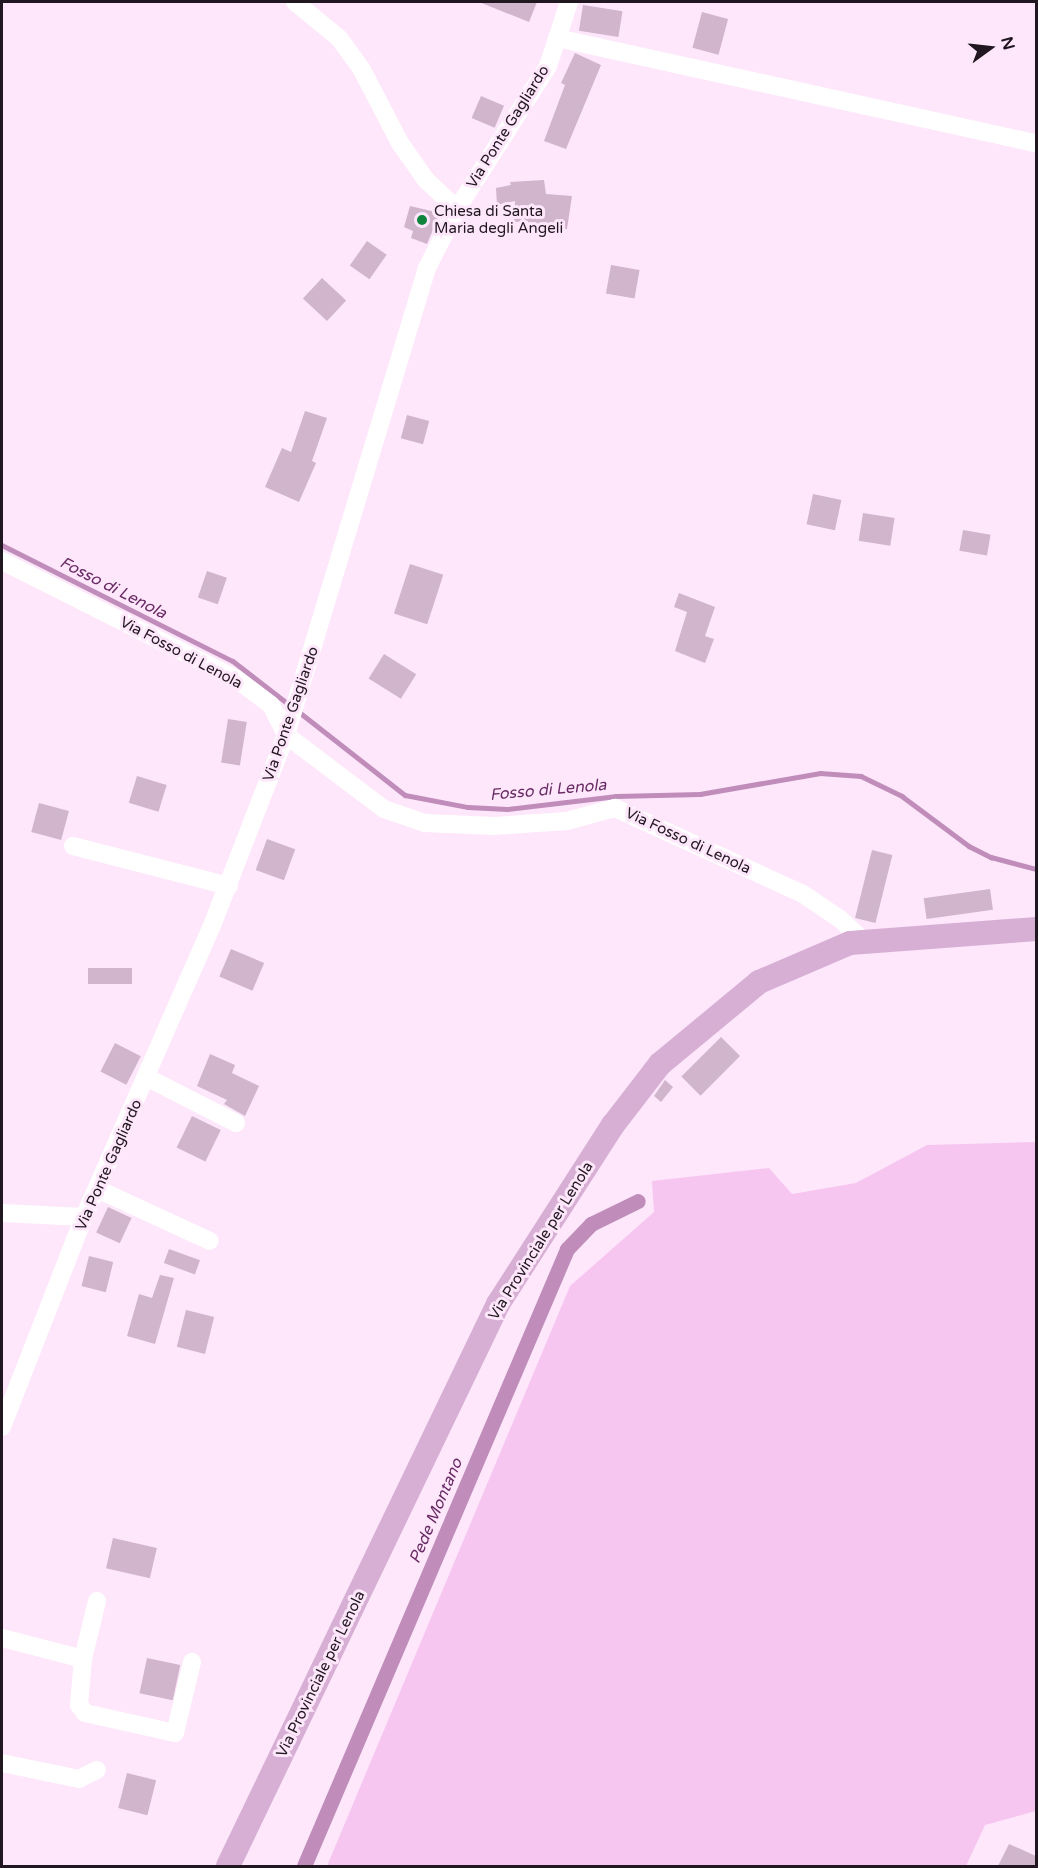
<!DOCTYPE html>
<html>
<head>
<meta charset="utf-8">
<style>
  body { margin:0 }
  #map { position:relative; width:1038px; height:1868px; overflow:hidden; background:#fee7fb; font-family:"Varela Round",sans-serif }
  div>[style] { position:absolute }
  .green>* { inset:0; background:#f6c6f1 }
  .stream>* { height:4.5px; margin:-2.25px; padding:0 2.25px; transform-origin:2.25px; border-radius:2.25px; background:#c08dbb }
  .canal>* { height:15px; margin:-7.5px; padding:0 7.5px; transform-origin:7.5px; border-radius:7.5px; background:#c08dbb }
  .building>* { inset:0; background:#d0b5cd; transform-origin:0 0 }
  .minor>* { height:18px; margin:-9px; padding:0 9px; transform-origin:9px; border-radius:9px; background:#fff }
  .major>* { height:24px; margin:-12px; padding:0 12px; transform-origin:12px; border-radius:12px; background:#d7aed4 }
  .dots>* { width:16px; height:16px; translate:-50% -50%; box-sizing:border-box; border:3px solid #fee7fb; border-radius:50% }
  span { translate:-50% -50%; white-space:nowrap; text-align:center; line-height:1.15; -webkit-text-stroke:6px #fee7fb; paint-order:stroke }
  .street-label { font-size:15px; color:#211720 }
  .poi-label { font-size:15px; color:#211720 }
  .left { translate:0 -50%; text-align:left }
  .water-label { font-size:16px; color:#682b65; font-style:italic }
  .frame { position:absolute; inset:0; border:3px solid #211720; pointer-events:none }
  .north { position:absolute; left:960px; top:18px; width:60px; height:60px; -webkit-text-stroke:4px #fee7fb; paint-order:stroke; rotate:75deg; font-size:16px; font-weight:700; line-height:24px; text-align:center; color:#211720 }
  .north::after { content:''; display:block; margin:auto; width:21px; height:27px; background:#211720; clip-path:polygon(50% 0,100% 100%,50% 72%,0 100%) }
</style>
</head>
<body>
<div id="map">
  <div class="green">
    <div style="clip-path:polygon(1036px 1142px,1036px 1811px,985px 1825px,966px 1866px,327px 1866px,570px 1286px,654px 1212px,652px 1181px,769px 1168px,792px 1194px,856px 1183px,927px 1145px)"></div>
  </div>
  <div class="stream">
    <div style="left:2px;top:545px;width:258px;rotate:26.7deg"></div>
    <div style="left:233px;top:661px;width:73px;rotate:37.8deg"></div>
    <div style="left:298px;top:711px;width:136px;rotate:38.1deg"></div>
    <div style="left:405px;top:795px;width:64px;rotate:10.8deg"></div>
    <div style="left:468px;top:807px;width:39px;rotate:3deg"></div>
    <div style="left:507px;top:809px;width:110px;rotate:-6.8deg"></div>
    <div style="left:616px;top:796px;width:84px;rotate:-1.4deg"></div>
    <div style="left:700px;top:794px;width:122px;rotate:-9.9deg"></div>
    <div style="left:820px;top:773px;width:41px;rotate:4.2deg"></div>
    <div style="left:861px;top:776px;width:46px;rotate:26deg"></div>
    <div style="left:902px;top:796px;width:84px;rotate:36.7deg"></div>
    <div style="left:969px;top:846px;width:25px;rotate:27deg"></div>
    <div style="left:991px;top:857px;width:47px;rotate:14.9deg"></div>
  </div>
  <div class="canal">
    <div style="left:304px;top:1866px;width:671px;rotate:-66.91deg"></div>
    <div style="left:567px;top:1249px;width:35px;rotate:-46deg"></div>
    <div style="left:591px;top:1224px;width:52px;rotate:-26.1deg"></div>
  </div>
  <div class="building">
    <div style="clip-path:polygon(479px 2px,537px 2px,529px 22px)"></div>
    <div style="left:583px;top:5px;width:40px;height:26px;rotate:9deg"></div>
    <div style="left:702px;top:12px;width:27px;height:37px;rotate:15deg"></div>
    <div style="clip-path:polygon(575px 53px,601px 65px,566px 149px,544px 141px,565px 85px,561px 83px)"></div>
    <div style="left:481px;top:96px;width:25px;height:24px;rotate:23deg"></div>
    <div style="clip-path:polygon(544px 180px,546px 194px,572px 196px,567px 229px,528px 227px,528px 221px,514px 222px,515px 201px,497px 205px,496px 188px,511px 185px,510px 182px)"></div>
    <div style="clip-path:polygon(410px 206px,440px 213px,427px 244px,411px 238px,413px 231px,404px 227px)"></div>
    <div style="left:367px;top:241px;width:24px;height:30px;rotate:35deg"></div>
    <div style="left:611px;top:265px;width:29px;height:29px;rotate:10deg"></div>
    <div style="left:322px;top:278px;width:33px;height:28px;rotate:43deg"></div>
    <div style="clip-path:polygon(305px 411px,327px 418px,312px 461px,316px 463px,299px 502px,265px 487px,282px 448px,291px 452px)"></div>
    <div style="left:407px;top:415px;width:23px;height:24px;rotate:15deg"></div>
    <div style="left:813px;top:494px;width:29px;height:31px;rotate:12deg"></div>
    <div style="left:863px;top:513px;width:32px;height:28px;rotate:9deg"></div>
    <div style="left:963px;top:530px;width:28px;height:21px;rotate:10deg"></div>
    <div style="left:410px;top:564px;width:35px;height:52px;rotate:18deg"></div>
    <div style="left:207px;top:571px;width:21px;height:28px;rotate:19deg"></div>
    <div style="clip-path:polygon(679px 593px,715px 607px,705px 636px,714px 639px,705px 663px,675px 651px,687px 612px,674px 607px)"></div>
    <div style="left:384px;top:654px;width:38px;height:29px;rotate:32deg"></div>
    <div style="left:228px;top:719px;width:19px;height:44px;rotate:9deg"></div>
    <div style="left:137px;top:776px;width:31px;height:28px;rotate:17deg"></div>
    <div style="left:39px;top:803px;width:31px;height:30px;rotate:15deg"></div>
    <div style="left:267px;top:839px;width:30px;height:33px;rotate:20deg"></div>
    <div style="left:872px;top:850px;width:21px;height:70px;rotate:14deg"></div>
    <div style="left:990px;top:889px;width:21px;height:67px;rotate:82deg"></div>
    <div style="left:231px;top:949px;width:36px;height:30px;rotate:23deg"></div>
    <div style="left:88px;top:968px;width:44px;height:16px"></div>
    <div style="left:721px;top:1037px;width:27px;height:56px;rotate:45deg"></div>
    <div style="left:115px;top:1043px;width:29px;height:32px;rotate:27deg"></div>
    <div style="clip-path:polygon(210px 1054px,235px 1065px,232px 1073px,259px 1086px,245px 1116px,224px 1104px,227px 1100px,197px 1086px)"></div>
    <div style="clip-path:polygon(665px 1080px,673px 1087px,661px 1102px,654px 1096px)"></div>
    <div style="left:192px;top:1116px;width:32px;height:35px;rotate:26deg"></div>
    <div style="left:108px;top:1207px;width:26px;height:28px;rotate:25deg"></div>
    <div style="left:169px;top:1249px;width:33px;height:15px;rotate:20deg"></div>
    <div style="left:89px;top:1256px;width:25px;height:31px;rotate:14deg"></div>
    <div style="clip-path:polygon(160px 1275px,174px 1278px,155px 1344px,127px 1336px,139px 1294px,152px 1298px)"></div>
    <div style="left:186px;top:1310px;width:29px;height:38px;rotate:14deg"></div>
    <div style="left:113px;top:1538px;width:45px;height:31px;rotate:13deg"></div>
    <div style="left:147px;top:1658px;width:34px;height:36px;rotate:12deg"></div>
    <div style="left:127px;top:1773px;width:30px;height:36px;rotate:14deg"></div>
    <div style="clip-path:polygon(1009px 1844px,1036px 1856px,1036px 1866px,998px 1866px)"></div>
  </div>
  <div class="minor">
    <div style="left:295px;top:2px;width:57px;rotate:39.3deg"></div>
    <div style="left:339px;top:38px;width:39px;rotate:54deg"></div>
    <div style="left:362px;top:70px;width:82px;rotate:62.5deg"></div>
    <div style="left:400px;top:143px;width:45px;rotate:54.9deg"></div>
    <div style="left:426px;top:180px;width:42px;rotate:43.1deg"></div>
    <div style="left:557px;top:38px;width:490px;rotate:12.4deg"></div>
    <div style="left:2px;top:561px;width:261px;rotate:26.7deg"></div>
    <div style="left:235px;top:678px;width:45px;rotate:36.9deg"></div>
    <div style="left:271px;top:705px;width:34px;rotate:63deg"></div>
    <div style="left:286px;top:735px;width:123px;rotate:37.1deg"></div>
    <div style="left:384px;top:809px;width:43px;rotate:18.9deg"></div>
    <div style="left:425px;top:823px;width:69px;rotate:2.5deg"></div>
    <div style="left:494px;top:826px;width:73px;rotate:-3.9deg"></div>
    <div style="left:567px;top:821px;width:50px;rotate:-15.2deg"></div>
    <div style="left:615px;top:808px;width:207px;rotate:24.6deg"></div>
    <div style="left:803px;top:894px;width:45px;rotate:34deg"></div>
    <div style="left:840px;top:919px;width:22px;rotate:43deg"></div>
    <div style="left:856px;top:934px;width:8px;rotate:76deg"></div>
    <div style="left:73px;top:846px;width:161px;rotate:14.4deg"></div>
    <div style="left:148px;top:1078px;width:99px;rotate:27.1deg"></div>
    <div style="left:97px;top:1189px;width:124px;rotate:24.7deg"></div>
    <div style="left:2px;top:1213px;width:82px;rotate:2.8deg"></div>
    <div style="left:2px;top:1427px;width:225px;rotate:-68.7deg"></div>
    <div style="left:84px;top:1217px;width:321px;rotate:-66.3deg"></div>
    <div style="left:213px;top:923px;width:202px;rotate:-68.8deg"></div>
    <div style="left:286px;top:735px;width:486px;rotate:-73.2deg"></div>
    <div style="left:426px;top:270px;width:68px;rotate:-63.1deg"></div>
    <div style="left:457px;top:209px;width:169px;rotate:-57.5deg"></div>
    <div style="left:548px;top:66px;width:67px;rotate:-71.8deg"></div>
    <div style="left:97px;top:1601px;width:60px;rotate:103.6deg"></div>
    <div style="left:83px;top:1659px;width:46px;rotate:95deg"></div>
    <div style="left:79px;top:1705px;width:10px;rotate:53deg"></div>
    <div style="left:85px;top:1713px;width:92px;rotate:12.5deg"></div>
    <div style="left:175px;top:1733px;width:73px;rotate:-76.5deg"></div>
    <div style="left:2px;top:1638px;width:84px;rotate:14.5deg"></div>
    <div style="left:2px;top:1763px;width:79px;rotate:11.7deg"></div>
    <div style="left:79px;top:1779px;width:20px;rotate:-27deg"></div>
  </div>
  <div class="major">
    <div style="left:228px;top:1866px;width:623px;rotate:-64.34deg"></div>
    <div style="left:498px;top:1304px;width:213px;rotate:-57.3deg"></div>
    <div style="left:613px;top:1125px;width:77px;rotate:-52.4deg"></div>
    <div style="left:660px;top:1064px;width:129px;rotate:-39.6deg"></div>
    <div style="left:759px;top:982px;width:99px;rotate:-23.2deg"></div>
    <div style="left:850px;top:943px;width:187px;rotate:-4.3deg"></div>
  </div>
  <div class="dots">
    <div style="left:422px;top:220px;background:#0e833b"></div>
  </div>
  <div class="street-label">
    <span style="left:508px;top:127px;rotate:-58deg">Via Ponte Gagliardo</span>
    <span style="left:181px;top:653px;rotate:28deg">Via Fosso di Lenola</span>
    <span style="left:291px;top:714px;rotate:-71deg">Via Ponte Gagliardo</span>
    <span style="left:688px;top:841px;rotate:25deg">Via Fosso di Lenola</span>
    <span style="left:109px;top:1165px;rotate:-66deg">Via Ponte Gagliardo</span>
    <span style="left:541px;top:1241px;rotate:-58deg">Via Provinciale per Lenola</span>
    <span style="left:321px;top:1674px;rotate:-64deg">Via Provinciale per Lenola</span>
  </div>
  <div class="poi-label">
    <span class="left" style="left:434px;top:220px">Chiesa di Santa<br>Maria degli Angeli</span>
  </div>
  <div class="water-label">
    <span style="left:113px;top:588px;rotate:27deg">Fosso di Lenola</span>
    <span style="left:548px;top:790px;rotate:-5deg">Fosso di Lenola</span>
    <span style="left:436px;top:1511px;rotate:-67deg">Pede Montano</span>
  </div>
  <div class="frame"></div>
  <div class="north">N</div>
</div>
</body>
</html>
